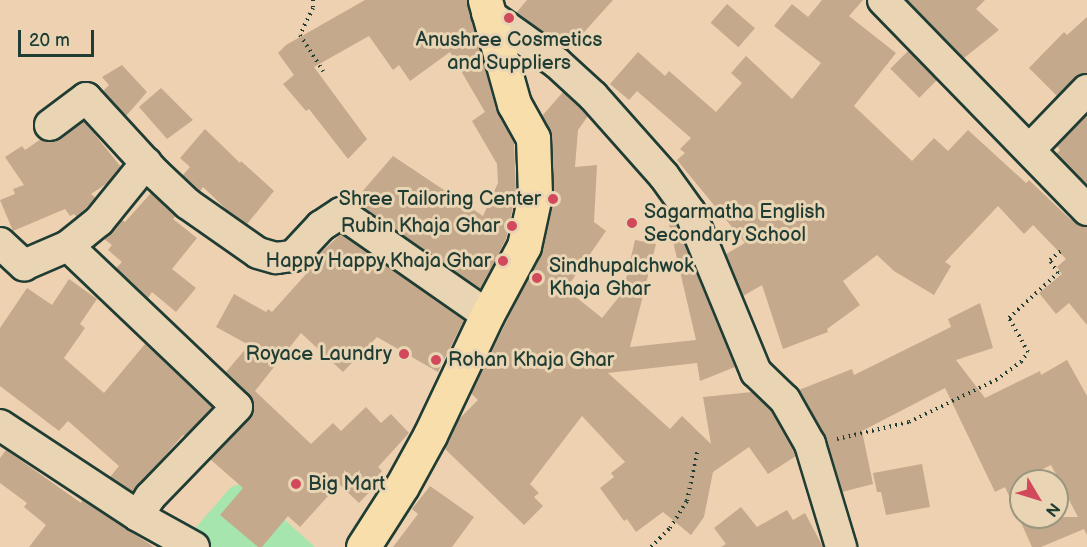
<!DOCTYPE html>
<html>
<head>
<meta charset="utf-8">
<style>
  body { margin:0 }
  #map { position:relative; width:1087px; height:547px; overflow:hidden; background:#eed1b0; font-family:"Balsamiq Sans",sans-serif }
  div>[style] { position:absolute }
  .green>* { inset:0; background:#a6e6ae }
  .building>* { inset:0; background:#c5a98c; transform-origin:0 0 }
  .path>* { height:4px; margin-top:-2px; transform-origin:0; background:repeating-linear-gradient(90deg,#1f3d34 0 1.5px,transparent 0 6px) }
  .roads { filter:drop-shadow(2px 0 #1f3d34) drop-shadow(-2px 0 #1f3d34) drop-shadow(0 2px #1f3d34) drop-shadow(0 -2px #1f3d34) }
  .minor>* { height:30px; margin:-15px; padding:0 15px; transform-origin:15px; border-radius:15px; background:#e9d4b3 }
  .major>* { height:33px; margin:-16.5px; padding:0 16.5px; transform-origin:16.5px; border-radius:16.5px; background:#f8deab }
  .dots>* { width:16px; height:16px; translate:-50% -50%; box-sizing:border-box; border:3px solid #e9d4b3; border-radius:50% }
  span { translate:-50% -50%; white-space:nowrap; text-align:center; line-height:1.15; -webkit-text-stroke:6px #e9d4b3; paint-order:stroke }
  .poi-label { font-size:20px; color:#1f3d34 }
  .right { translate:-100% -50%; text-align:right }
  .left { translate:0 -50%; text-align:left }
  .north { position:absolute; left:1009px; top:469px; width:60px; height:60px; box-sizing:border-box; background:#e9d4b3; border:2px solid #989880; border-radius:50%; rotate:128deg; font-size:16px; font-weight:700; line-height:24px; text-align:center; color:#1f3d34 }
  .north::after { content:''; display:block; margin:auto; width:21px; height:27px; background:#d1495b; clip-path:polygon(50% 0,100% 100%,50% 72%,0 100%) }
  .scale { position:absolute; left:18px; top:30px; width:76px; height:27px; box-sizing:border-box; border:3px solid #1f3d34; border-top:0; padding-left:8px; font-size:18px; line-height:21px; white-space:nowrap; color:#1f3d34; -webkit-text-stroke:4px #e9d4b3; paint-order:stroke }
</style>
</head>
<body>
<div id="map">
  <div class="green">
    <div style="clip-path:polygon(244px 483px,315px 547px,211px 547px,191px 533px,231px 487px)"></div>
  </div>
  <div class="building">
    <div style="clip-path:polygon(365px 0,467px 0,496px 109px,514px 143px,516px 193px,506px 239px,480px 289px,354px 201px,393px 156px,483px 216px,498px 183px,497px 164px,472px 121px,485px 112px,450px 52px,410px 81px,399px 65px,393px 70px,369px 36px,314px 67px,367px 139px,348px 159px,309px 109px,306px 111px,283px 84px,294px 75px,278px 53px,286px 45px)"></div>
    <div style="clip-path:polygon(527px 0,613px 0,568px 50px,516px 13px)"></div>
    <div style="clip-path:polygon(822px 0,863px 0,849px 16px,896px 53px,854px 106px,912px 161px,934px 138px,948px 151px,968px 130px,1026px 183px,1029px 180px,1070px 219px,1087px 227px,1087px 325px,1069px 303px,1056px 314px,1039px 293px,1062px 274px,1057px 267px,1066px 259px,1033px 225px,1024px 234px,998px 206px,945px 262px,951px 266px,934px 295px,894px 271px,877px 255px,843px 281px,860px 305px,827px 329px,828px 332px,783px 349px,762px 285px,743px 296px,726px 254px,745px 243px,677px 160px,685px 153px,680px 149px,691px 138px,637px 91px,629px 100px,610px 84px,638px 52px,665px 76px,669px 71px,716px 112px,742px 83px,731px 73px,746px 56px,792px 99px,821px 63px,774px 26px,792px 4px,808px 17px)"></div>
    <div style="clip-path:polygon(907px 0,985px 0,976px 9px,999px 30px,964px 58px)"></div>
    <div style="left:727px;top:4px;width:37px;height:25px;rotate:41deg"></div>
    <div style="clip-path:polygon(1087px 17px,1087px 73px,1075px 78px,1057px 96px,1029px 68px,1064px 32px,1067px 35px)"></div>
    <div style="left:908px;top:51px;width:41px;height:25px;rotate:45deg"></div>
    <div style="clip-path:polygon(122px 65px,147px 92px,126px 116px,103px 91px,109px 85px,102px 77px)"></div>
    <div style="clip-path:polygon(161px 88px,193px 120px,167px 139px,139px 107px)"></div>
    <div style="clip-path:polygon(563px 92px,588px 116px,578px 130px,575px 167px,597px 165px,594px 222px,606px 231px,566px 289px,602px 318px,623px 292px,635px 240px,656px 244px,630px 347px,696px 340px,665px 207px,675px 220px,735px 367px,700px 381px,697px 363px,608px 373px,670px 429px,682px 416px,711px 444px,703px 397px,752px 392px,771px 411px,796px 456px,768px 474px,749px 447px,713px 472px,704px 517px,691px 535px,663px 512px,636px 532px,627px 519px,624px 521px,600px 488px,614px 477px,611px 473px,625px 462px,582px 416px,530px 484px,539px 493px,534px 497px,543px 506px,524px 525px,444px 448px,457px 421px,478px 400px,471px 393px,542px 250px,554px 194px,552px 137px,542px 116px)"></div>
    <div style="clip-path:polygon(1087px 115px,1087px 185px,1056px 154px,1060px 150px,1057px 146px)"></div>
    <div style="clip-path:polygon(84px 121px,121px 167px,109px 182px,91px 194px,96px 198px,77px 217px,74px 214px,70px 216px,65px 209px,13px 231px,0 200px,15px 194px,13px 189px,24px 185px,5px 157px,22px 146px,25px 150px,41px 139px,51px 142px,60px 139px)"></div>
    <div style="clip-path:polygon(205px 129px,240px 163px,241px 161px,274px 191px,247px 224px,226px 209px,203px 187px,200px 191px,183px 175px,190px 167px,180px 158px)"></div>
    <div style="clip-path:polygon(151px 193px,176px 216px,173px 219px,197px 238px,172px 269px,196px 288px,176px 312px,152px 292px,148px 298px,116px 268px,122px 262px,108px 250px,112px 245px,104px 239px,122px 220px,125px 222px)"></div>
    <div style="clip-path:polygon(341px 234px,464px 320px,438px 372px,377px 337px,343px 372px,301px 333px,255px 391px,311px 444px,333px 423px,341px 431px,366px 407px,381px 423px,391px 414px,409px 433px,378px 467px,382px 471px,370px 484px,374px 487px,359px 503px,339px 484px,300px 527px,288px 516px,262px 547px,258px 547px,220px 515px,243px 488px,210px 459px,249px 419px,254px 412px,254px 403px,226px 372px,249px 345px,216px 327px,234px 294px,266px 312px,268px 309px,272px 312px,307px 273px,303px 269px)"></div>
    <div style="clip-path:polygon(69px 279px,97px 299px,80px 324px,85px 328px,64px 358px,104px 393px,145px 344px,213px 408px,185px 436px,183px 435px,133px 492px,110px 477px,119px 466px,68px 421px,59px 431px,0 386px,0 328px,27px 288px,52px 305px)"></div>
    <div style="clip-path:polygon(evenodd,980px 303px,993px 348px,956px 360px,985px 398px,1040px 371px,1041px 375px,1067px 360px,1087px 396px,1087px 535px,1084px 529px,1041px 547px,1032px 547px,1005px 487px,995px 492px,945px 388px,862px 431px,873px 484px,842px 492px,826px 439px,799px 390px,852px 369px,854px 375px,951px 327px,948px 319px,980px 303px,1051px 465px,1078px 517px,1021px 517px,1021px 480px,1051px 465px)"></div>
    <div style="clip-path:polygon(6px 450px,81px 503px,82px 500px,87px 503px,154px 547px,29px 547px,46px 525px,24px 507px,27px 503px,0 483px,0 458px)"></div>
    <div style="clip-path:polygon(922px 464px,930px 507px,886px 515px,881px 492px,877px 492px,873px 473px)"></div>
    <div style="clip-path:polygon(430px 486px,474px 517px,452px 547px,393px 547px,418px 514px,412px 509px)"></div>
    <div style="clip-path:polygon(741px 507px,757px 527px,787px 510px,793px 520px,805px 513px,823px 547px,721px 547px,726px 544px,714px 528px)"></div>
  </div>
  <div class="path">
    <div style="left:313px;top:0;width:8px;rotate:90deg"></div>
    <div style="left:313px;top:8px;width:30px;rotate:116deg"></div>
    <div style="left:300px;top:35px;width:43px;rotate:57.4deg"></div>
    <div style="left:837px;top:439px;width:74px;rotate:-13.3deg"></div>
    <div style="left:909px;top:422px;width:97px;rotate:-25.8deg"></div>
    <div style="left:996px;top:380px;width:31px;rotate:-36deg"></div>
    <div style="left:1021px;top:362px;width:12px;rotate:-55deg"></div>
    <div style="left:1028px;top:352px;width:39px;rotate:-119deg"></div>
    <div style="left:1009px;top:318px;width:67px;rotate:-42.6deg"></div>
    <div style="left:1058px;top:273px;width:15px;rotate:-122deg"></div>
    <div style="left:1050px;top:260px;width:17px;rotate:-40deg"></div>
    <div style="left:651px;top:547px;width:27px;rotate:-45deg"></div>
    <div style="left:670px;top:528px;width:32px;rotate:-58deg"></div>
    <div style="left:687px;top:501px;width:53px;rotate:-78.1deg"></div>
  </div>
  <div class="roads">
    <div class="minor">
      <div style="left:883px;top:0;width:293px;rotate:45.8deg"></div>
      <div style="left:487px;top:13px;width:86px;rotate:35.5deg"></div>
      <div style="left:557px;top:63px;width:49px;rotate:42.5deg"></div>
      <div style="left:593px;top:96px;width:107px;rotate:48.4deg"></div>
      <div style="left:664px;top:176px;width:44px;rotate:54.2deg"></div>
      <div style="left:690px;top:212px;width:173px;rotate:67.6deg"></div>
      <div style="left:756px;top:372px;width:40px;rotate:44deg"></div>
      <div style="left:785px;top:400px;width:51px;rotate:60.4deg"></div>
      <div style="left:810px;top:444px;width:108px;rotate:73.2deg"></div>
      <div style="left:50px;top:125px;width:45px;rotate:-36.9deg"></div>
      <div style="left:86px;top:98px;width:103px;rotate:47.4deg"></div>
      <div style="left:156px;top:174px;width:44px;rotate:43.2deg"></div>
      <div style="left:188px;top:204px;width:85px;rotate:35deg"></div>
      <div style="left:258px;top:253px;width:19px;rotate:16deg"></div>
      <div style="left:276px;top:258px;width:17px;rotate:-7deg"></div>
      <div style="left:293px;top:256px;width:41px;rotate:-47deg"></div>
      <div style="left:321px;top:226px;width:24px;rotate:-33deg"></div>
      <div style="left:341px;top:213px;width:178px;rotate:34.9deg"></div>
      <div style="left:1030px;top:149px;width:82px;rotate:-46deg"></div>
      <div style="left:0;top:243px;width:33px;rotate:43deg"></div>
      <div style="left:24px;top:265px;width:48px;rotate:-23.4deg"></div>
      <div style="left:68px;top:246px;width:40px;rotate:-39deg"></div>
      <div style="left:99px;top:221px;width:75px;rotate:-51deg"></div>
      <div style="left:68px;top:246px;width:233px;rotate:43.6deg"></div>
      <div style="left:237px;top:407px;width:125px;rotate:134deg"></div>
      <div style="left:150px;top:497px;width:22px;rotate:122deg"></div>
      <div style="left:0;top:425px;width:165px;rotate:33.4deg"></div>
      <div style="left:138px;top:516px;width:64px;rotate:29deg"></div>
    </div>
    <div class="major">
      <div style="left:363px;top:547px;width:72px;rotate:-57.4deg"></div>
      <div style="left:402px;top:486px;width:58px;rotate:-61.2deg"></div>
      <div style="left:430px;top:435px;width:133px;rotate:-64.6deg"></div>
      <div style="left:487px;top:315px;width:78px;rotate:-61.8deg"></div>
      <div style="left:524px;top:246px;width:52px;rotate:-77.8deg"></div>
      <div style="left:535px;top:195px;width:57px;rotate:-92deg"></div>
      <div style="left:533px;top:138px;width:39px;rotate:-119deg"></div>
      <div style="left:514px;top:104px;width:108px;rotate:-105.6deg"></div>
    </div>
  </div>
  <div class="dots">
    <div style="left:509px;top:18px;background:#d1495b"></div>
    <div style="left:553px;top:199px;background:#d1495b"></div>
    <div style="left:632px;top:223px;background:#d1495b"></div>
    <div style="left:512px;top:226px;background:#d1495b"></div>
    <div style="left:503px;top:261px;background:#d1495b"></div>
    <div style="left:537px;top:278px;background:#d1495b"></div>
    <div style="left:404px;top:354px;background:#d1495b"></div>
    <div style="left:436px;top:360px;background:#d1495b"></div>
    <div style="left:296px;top:484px;background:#d1495b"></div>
  </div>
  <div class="poi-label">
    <span style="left:509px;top:52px">Anushree Cosmetics<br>and Suppliers</span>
    <span class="right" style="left:541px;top:199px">Shree Tailoring Center</span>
    <span class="left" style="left:644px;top:224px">Sagarmatha English<br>Secondary School</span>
    <span class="right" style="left:500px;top:226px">Rubin Khaja Ghar</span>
    <span class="right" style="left:491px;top:261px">Happy Happy Khaja Ghar</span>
    <span class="left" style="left:549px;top:278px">Sindhupalchwok<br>Khaja Ghar</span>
    <span class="right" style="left:392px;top:354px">Royace Laundry</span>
    <span class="left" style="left:448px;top:360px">Rohan Khaja Ghar</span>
    <span class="left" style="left:308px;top:484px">Big Mart</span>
  </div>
  <div class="north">N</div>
  <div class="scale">20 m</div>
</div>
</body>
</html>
